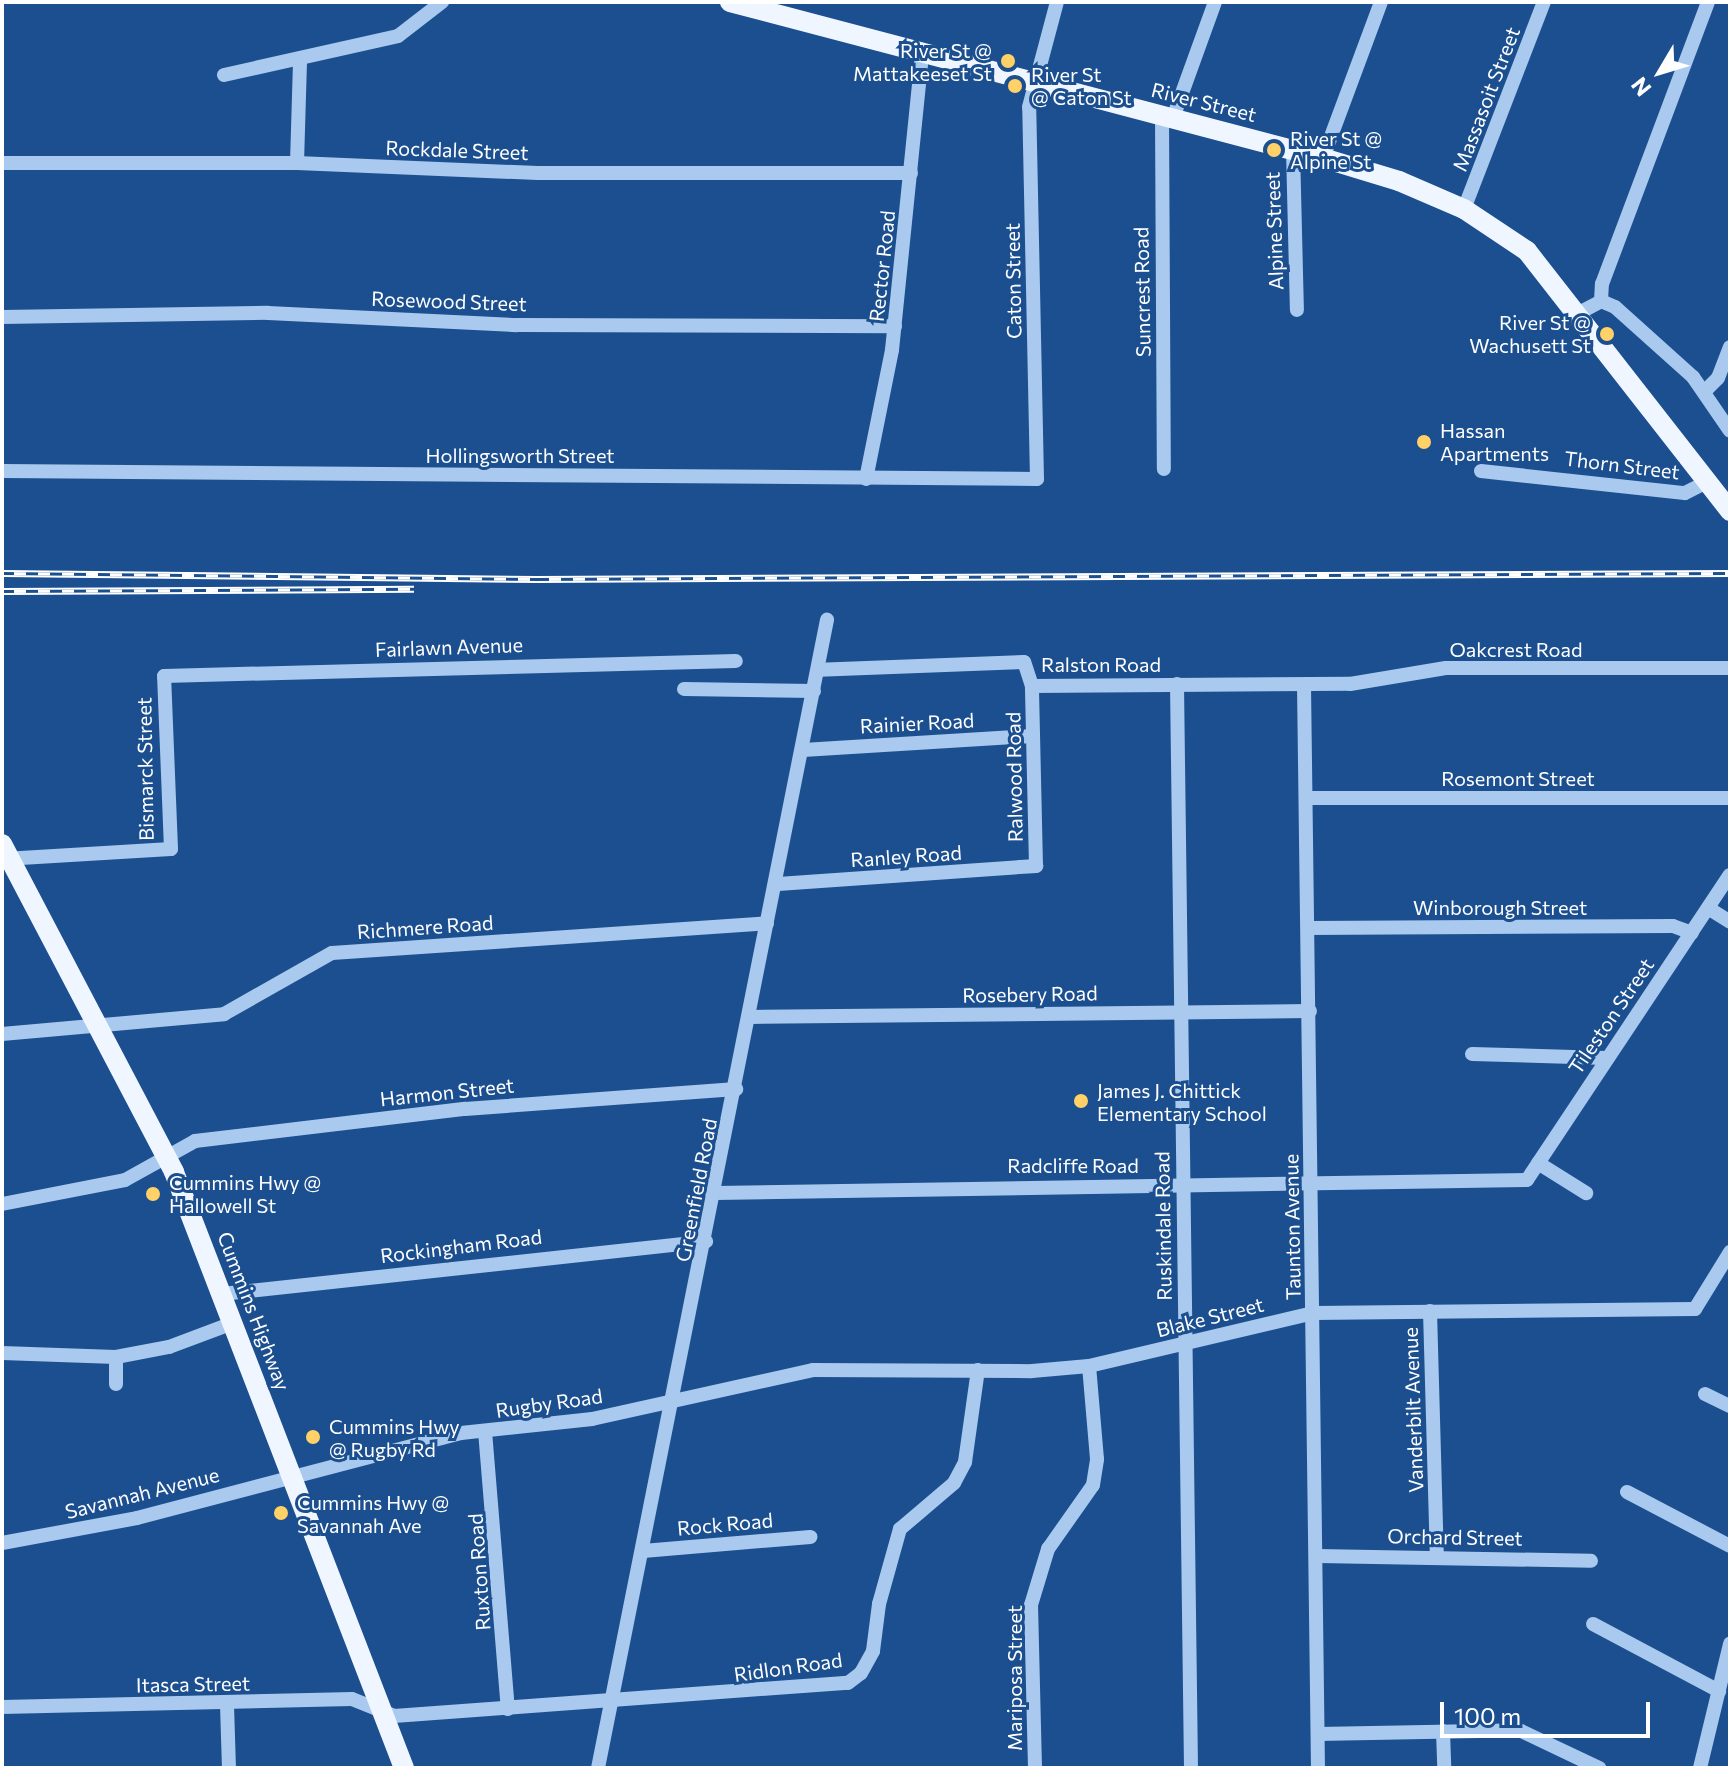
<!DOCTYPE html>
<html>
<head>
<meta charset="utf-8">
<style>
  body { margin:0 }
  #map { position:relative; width:1732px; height:1770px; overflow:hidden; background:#1b4f8f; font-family:Commissioner,sans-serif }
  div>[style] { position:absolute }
  .minor>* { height:14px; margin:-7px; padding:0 7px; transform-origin:7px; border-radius:7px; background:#a9c9ee }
  .major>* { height:20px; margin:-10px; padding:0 10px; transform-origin:10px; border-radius:10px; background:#f0f6ff }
  .rail>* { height:7px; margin-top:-3.5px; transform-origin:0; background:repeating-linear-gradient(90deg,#1b4f8f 0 12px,#fff 0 24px); box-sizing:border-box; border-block:2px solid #fff }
  .dots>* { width:22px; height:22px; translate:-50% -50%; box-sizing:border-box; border:4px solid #1b4f8f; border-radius:50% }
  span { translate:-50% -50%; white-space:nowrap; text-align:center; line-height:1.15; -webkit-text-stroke:6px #1b4f8f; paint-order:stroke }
  .poi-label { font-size:20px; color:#fff }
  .right { translate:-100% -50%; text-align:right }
  .left { translate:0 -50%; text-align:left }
  .street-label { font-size:20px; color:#fff }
  .frame { position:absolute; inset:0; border:4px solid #fff; pointer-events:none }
  .north { position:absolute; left:1620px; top:32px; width:80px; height:80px; -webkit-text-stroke:6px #1b4f8f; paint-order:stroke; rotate:232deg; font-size:22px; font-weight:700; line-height:32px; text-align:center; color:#fff }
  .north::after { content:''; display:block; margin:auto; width:28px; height:36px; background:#fff; clip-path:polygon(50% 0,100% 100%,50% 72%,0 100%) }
  .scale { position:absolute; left:1440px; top:1702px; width:210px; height:36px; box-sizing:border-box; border:4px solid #fff; border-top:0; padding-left:10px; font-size:24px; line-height:28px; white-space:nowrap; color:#fff; -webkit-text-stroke:6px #1b4f8f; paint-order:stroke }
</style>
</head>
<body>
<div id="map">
  <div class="minor">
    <div style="left:224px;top:75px;width:178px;rotate:-12.6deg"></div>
    <div style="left:398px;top:36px;width:56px;rotate:-37.7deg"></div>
    <div style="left:1162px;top:116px;width:353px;rotate:89.7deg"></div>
    <div style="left:1173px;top:118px;width:123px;rotate:-70.1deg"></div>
    <div style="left:1293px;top:150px;width:160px;rotate:88.6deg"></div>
    <div style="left:1323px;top:158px;width:166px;rotate:-69.6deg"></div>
    <div style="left:2px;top:163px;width:295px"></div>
    <div style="left:297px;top:163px;width:241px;rotate:2.4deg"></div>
    <div style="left:538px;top:173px;width:373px"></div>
    <div style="left:297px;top:163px;width:101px;rotate:-88.3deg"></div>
    <div style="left:1464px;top:209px;width:222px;rotate:-68.9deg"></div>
    <div style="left:1601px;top:301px;width:17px;rotate:-87deg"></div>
    <div style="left:1602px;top:284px;width:301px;rotate:-69.4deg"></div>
    <div style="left:1577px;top:314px;width:27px;rotate:-28deg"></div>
    <div style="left:1601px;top:301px;width:15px;rotate:23deg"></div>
    <div style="left:1615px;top:307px;width:105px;rotate:41.9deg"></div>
    <div style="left:1693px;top:377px;width:65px;rotate:55.6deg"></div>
    <div style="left:2px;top:317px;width:266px;rotate:-0.9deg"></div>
    <div style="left:268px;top:313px;width:249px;rotate:2.8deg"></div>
    <div style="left:517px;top:325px;width:378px;rotate:0.2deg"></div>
    <div style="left:1705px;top:391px;width:18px;rotate:-45deg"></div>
    <div style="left:1718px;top:378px;width:33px;rotate:-69deg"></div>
    <div style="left:2px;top:471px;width:1035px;rotate:0.44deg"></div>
    <div style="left:1037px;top:479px;width:372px;rotate:-91.2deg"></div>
    <div style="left:1029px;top:107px;width:109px;rotate:-75.1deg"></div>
    <div style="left:1481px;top:471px;width:205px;rotate:6.2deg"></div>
    <div style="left:1685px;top:493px;width:25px;rotate:-27deg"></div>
    <div style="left:866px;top:479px;width:132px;rotate:-78.6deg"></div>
    <div style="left:892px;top:350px;width:298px;rotate:-84.2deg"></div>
    <div style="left:1177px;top:684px;width:1084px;rotate:89.26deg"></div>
    <div style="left:1304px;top:685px;width:1083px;rotate:89.26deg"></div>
    <div style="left:1032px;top:686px;width:318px;rotate:-0.4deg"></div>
    <div style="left:1350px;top:684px;width:97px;rotate:-9.5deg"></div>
    <div style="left:1446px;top:668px;width:284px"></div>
    <div style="left:684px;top:689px;width:130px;rotate:0.9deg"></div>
    <div style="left:803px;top:750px;width:230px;rotate:-3.5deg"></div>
    <div style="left:1306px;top:798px;width:424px"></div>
    <div style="left:4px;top:859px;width:167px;rotate:-3.4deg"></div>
    <div style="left:171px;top:849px;width:173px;rotate:-92.3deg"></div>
    <div style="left:164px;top:676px;width:572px;rotate:-1.5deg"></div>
    <div style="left:778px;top:884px;width:259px;rotate:-4deg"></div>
    <div style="left:1036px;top:866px;width:180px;rotate:-91.3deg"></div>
    <div style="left:1032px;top:686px;width:25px;rotate:-108deg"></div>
    <div style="left:1024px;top:662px;width:204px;rotate:177.8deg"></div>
    <div style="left:1708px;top:908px;width:26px;rotate:32deg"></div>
    <div style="left:1308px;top:928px;width:365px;rotate:-0.3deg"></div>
    <div style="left:1673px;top:926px;width:20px;rotate:20deg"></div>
    <div style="left:750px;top:1017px;width:560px;rotate:-0.61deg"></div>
    <div style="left:2px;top:1034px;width:223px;rotate:-5.1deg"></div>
    <div style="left:224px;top:1014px;width:124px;rotate:-29.5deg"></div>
    <div style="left:332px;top:953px;width:436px;rotate:-3.9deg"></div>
    <div style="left:1472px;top:1054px;width:134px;rotate:1.7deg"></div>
    <div style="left:1538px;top:1163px;width:57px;rotate:32deg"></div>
    <div style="left:716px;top:1193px;width:811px;rotate:-0.92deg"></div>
    <div style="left:1527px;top:1180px;width:366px;rotate:-56.4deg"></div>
    <div style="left:2px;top:1204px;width:125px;rotate:-11deg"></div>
    <div style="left:125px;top:1180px;width:80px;rotate:-29.1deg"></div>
    <div style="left:195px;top:1141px;width:272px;rotate:-6.8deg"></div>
    <div style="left:465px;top:1109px;width:272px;rotate:-4.2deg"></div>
    <div style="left:222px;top:1294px;width:487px;rotate:-6.2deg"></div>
    <div style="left:1430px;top:1311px;width:244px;rotate:88.4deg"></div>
    <div style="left:2px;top:1353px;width:114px;rotate:2deg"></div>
    <div style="left:116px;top:1357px;width:54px;rotate:-10.7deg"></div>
    <div style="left:169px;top:1347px;width:68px;rotate:-20.6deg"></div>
    <div style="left:116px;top:1384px;width:27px;rotate:-90deg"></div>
    <div style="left:1705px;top:1394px;width:28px;rotate:26deg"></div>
    <div style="left:485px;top:1431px;width:279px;rotate:85.3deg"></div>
    <div style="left:1627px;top:1492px;width:116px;rotate:27.7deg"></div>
    <div style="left:2px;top:1543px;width:137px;rotate:-10.5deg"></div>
    <div style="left:137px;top:1518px;width:335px;rotate:-14.7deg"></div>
    <div style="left:461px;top:1433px;width:132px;rotate:-6.1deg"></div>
    <div style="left:592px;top:1419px;width:226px;rotate:-12.5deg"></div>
    <div style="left:813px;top:1370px;width:219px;rotate:0.3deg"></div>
    <div style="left:1032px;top:1371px;width:57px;rotate:-5deg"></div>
    <div style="left:1089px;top:1366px;width:230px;rotate:-13.3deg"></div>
    <div style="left:1313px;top:1313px;width:382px;rotate:-0.6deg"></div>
    <div style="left:1695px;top:1309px;width:67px;rotate:-58.4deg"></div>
    <div style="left:643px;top:1551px;width:168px;rotate:-4.8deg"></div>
    <div style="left:1318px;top:1556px;width:273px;rotate:1deg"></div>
    <div style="left:1593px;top:1624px;width:143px;rotate:28deg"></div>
    <div style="left:227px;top:1705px;width:63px;rotate:88.2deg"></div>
    <div style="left:2px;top:1707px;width:350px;rotate:-1.3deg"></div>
    <div style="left:352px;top:1699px;width:45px;rotate:22deg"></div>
    <div style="left:394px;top:1716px;width:455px;rotate:-4.2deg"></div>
    <div style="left:848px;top:1683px;width:16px;rotate:-38deg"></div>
    <div style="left:861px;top:1673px;width:25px;rotate:-61deg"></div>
    <div style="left:873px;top:1651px;width:47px;rotate:-82.7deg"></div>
    <div style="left:879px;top:1604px;width:78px;rotate:-74.4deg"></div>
    <div style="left:900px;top:1529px;width:71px;rotate:-40.4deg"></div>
    <div style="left:954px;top:1483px;width:24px;rotate:-62deg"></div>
    <div style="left:965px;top:1462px;width:93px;rotate:-82deg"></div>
    <div style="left:1443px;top:1731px;width:37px;rotate:88deg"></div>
    <div style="left:1318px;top:1734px;width:201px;rotate:-1.1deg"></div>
    <div style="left:1519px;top:1730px;width:89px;rotate:25.4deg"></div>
    <div style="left:598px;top:1768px;width:1171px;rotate:-78.72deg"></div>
    <div style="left:1035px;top:1768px;width:163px;rotate:-91.4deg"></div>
    <div style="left:1031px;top:1605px;width:59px;rotate:-73.1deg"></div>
    <div style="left:1048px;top:1549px;width:78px;rotate:-54.9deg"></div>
    <div style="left:1093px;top:1485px;width:26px;rotate:-81deg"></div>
    <div style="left:1097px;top:1459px;width:93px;rotate:-94.9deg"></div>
    <div style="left:1700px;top:1768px;width:128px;rotate:-76.4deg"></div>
  </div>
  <div class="major">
    <div style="left:730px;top:2px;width:613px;rotate:14.74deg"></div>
    <div style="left:1323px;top:158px;width:79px;rotate:16.8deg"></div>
    <div style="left:1399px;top:181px;width:71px;rotate:23.3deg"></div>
    <div style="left:1464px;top:209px;width:76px;rotate:33.7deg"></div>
    <div style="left:1527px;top:251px;width:330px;rotate:52deg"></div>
    <div style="left:2px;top:844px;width:370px;rotate:62.3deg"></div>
    <div style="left:174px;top:1172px;width:639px;rotate:68.9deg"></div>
  </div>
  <div class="rail">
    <div style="left:2px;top:573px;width:535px;rotate:0.64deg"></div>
    <div style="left:537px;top:579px;width:1193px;rotate:-0.29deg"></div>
    <div style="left:2px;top:591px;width:412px;rotate:-0.3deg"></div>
  </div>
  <div class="dots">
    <div style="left:1008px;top:61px;background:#ffd166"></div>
    <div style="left:1015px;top:86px;background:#ffd166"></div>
    <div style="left:1274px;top:150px;background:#ffd166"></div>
    <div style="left:1607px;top:334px;background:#ffd166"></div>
    <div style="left:1424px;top:442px;background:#ffd166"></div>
    <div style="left:1081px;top:1101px;background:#ffd166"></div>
    <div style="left:153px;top:1194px;background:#ffd166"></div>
    <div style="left:313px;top:1437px;background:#ffd166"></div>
    <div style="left:281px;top:1513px;background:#ffd166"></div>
  </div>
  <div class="poi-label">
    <span class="right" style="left:992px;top:62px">River St @<br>Mattakeeset St</span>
    <span class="left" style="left:1031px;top:86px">River St<br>@ Caton St</span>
    <span class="left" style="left:1290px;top:150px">River St @<br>Alpine St</span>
    <span class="right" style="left:1591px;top:334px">River St @<br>Wachusett St</span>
    <span class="left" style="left:1440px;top:442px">Hassan<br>Apartments</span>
    <span class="left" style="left:1097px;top:1102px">James J. Chittick<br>Elementary School</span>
    <span class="left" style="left:169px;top:1194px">Cummins Hwy @<br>Hallowell St</span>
    <span class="left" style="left:329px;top:1438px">Cummins Hwy<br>@ Rugby Rd</span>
    <span class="left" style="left:297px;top:1514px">Cummins Hwy @<br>Savannah Ave</span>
  </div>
  <div class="street-label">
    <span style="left:1486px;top:99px;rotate:-69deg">Massasoit Street</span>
    <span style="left:1204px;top:102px;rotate:14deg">River Street</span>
    <span style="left:457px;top:150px;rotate:2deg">Rockdale Street</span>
    <span style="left:1274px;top:231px;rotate:-92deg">Alpine Street</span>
    <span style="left:882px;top:266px;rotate:-84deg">Rector Road</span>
    <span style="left:1013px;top:281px;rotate:-91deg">Caton Street</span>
    <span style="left:1142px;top:292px;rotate:-91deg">Suncrest Road</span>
    <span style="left:449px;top:301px;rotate:2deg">Rosewood Street</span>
    <span style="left:520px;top:455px">Hollingsworth Street</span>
    <span style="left:1622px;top:465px;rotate:7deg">Thorn Street</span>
    <span style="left:449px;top:647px;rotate:-2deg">Fairlawn Avenue</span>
    <span style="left:1516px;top:649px">Oakcrest Road</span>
    <span style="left:1101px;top:664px">Ralston Road</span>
    <span style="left:917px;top:723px;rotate:-3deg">Rainier Road</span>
    <span style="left:145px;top:769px;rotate:-91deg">Bismarck Street</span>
    <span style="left:1014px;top:777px;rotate:-91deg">Ralwood Road</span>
    <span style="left:1518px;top:778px">Rosemont Street</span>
    <span style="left:906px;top:856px;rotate:-4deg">Ranley Road</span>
    <span style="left:1500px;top:907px">Winborough Street</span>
    <span style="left:425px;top:927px;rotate:-4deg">Richmere Road</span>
    <span style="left:1030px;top:994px;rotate:-1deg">Rosebery Road</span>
    <span style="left:1611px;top:1016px;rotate:-56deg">Tileston Street</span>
    <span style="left:447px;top:1092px;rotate:-6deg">Harmon Street</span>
    <span style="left:1073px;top:1165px">Radcliffe Road</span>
    <span style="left:696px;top:1190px;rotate:-79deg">Greenfield Road</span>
    <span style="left:1163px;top:1226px;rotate:-91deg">Ruskindale Road</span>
    <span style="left:1292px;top:1227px;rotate:-91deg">Taunton Avenue</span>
    <span style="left:461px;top:1246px;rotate:-7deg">Rockingham Road</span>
    <span style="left:254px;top:1311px;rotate:69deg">Cummins Highway</span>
    <span style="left:1210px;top:1317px;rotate:-14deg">Blake Street</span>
    <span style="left:549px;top:1403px;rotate:-8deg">Rugby Road</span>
    <span style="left:1413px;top:1410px;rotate:-92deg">Vanderbilt Avenue</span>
    <span style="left:142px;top:1493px;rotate:-14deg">Savannah Avenue</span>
    <span style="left:725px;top:1524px;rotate:-5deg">Rock Road</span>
    <span style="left:1455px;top:1537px;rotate:1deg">Orchard Street</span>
    <span style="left:479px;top:1572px;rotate:-94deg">Ruxton Road</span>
    <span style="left:788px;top:1667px;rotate:-8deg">Ridlon Road</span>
    <span style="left:1014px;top:1678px;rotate:-90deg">Mariposa Street</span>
    <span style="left:193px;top:1684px;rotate:-1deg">Itasca Street</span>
  </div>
  <div class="frame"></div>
  <div class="north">N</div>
  <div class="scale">100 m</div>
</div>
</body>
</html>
